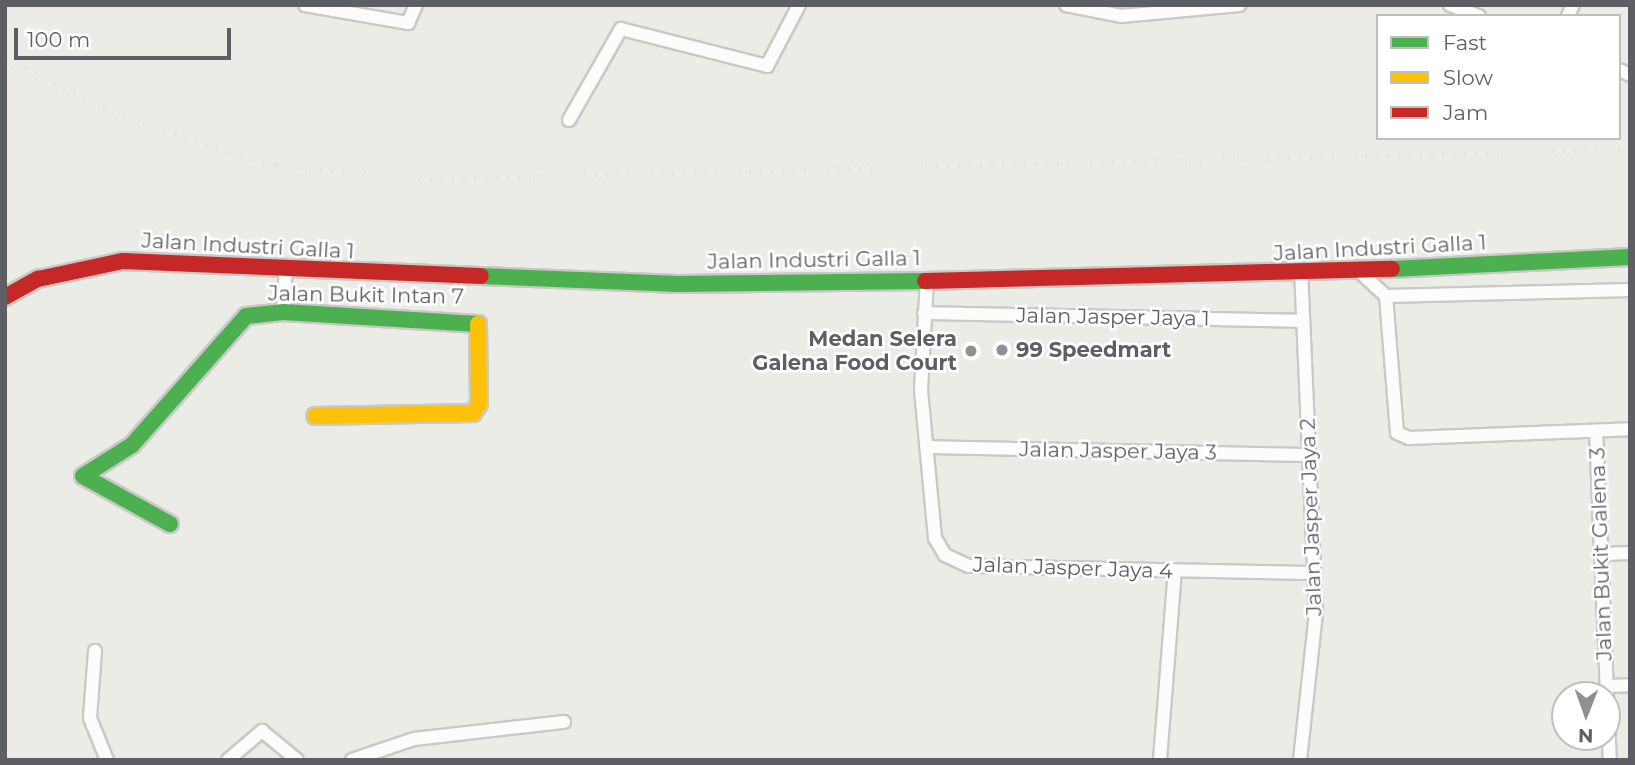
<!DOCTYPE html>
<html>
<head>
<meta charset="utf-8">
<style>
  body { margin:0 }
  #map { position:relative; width:1635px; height:765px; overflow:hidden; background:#ecece7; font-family:Montserrat,sans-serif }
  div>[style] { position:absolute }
  .roads { filter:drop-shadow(2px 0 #c9c9c7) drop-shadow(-2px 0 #c9c9c7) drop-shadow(0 2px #c9c9c7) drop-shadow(0 -2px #c9c9c7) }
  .street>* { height:12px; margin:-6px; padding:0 6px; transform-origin:6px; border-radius:6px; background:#fcfcfb }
  .fast>* { height:16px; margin:-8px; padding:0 8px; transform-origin:8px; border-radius:8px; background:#4caf50 }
  .slow>* { height:16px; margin:-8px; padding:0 8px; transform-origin:8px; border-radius:8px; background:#ffc107 }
  .jam>* { height:16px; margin:-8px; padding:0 8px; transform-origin:8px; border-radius:8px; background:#c62828 }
  .rail>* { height:4.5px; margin-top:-2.25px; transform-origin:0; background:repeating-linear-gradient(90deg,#e3e4e3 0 2px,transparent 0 11px) }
  .dots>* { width:19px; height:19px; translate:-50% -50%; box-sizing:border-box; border:4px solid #fff; border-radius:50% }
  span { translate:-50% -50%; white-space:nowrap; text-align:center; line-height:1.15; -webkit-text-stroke:5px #fff; paint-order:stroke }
  .street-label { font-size:21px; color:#5d5f64 }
  .poi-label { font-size:21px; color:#5d5f64; font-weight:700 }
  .right { translate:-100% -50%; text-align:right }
  .left { translate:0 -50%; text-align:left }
  .frame { position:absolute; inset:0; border:7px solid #5d5f64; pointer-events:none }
  .legend { position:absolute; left:1376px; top:14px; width:245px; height:126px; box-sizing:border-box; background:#fff; border:2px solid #bebfc1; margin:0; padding:9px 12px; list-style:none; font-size:21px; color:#5d5f64 }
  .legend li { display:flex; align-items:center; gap:14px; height:35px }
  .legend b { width:35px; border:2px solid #bebfc1 }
  .north { position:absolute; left:1551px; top:681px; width:70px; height:70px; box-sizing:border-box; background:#fff; border:2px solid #bebfc1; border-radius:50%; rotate:181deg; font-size:19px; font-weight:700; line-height:28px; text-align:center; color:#5d5f64 }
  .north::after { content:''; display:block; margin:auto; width:24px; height:32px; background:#8f9092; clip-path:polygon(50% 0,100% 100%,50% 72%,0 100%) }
  .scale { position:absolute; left:14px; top:28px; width:217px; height:32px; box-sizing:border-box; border:4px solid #5d5f64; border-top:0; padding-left:9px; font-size:21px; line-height:24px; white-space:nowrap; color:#5d5f64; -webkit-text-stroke:5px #fff; paint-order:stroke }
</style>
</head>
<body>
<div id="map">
  <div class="roads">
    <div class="street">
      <div style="left:305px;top:5px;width:105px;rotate:9.9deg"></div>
      <div style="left:408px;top:23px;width:20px;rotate:-66deg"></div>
      <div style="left:1066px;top:5px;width:56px;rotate:11.3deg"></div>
      <div style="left:1121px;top:16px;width:119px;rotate:-5.3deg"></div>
      <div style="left:1450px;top:5px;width:31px;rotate:21deg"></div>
      <div style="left:1568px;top:16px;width:12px;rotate:-66deg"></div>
      <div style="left:1619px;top:70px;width:12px;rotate:24deg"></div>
      <div style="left:569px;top:120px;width:105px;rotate:-60.3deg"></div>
      <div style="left:621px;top:29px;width:151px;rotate:14.2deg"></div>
      <div style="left:767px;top:66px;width:69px;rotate:-62.3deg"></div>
      <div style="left:1359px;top:271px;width:37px;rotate:43deg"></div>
      <div style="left:1386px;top:296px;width:244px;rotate:-1.4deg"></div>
      <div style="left:927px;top:279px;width:111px;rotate:93.1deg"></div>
      <div style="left:921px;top:390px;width:149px;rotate:84.6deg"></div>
      <div style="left:935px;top:538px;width:20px;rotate:60deg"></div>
      <div style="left:945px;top:555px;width:26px;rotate:25deg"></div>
      <div style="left:969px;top:566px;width:346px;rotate:1.2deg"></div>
      <div style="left:1386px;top:296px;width:137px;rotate:85.4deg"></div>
      <div style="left:1397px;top:433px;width:13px;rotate:23deg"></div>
      <div style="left:1409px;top:438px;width:221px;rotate:-2.3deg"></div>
      <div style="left:283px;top:312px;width:45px;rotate:-86.2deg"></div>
      <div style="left:924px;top:313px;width:379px;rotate:1.2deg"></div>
      <div style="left:1596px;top:431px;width:329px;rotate:87.6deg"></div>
      <div style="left:926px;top:447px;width:384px;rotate:1.2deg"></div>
      <div style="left:1603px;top:554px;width:27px;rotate:-2deg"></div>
      <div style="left:95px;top:651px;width:67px;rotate:94.3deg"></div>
      <div style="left:90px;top:718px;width:45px;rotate:68deg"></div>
      <div style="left:1607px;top:686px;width:23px;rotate:-2deg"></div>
      <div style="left:228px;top:760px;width:45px;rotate:-40.5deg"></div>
      <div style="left:262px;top:731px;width:45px;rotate:39.6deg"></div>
      <div style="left:352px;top:760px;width:65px;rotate:-18.7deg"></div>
      <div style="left:414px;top:739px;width:151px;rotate:-6.5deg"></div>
      <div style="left:1160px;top:760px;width:190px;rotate:-85.5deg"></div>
      <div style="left:1300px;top:760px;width:148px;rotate:-83.8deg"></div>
      <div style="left:1316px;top:613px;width:339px;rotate:-92.5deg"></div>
    </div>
    <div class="fast">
      <div style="left:1392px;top:269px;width:238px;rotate:-2.9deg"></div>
      <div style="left:481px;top:276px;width:197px;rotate:2.3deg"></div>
      <div style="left:678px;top:284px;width:247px;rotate:-0.7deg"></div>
      <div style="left:170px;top:524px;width:99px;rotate:-151.1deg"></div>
      <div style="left:83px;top:476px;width:58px;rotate:-32.3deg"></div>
      <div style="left:132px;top:445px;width:172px;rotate:-48.5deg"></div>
      <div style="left:246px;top:316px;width:37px;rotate:-6deg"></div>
      <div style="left:283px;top:312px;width:195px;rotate:3.5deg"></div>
    </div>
    <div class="slow">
      <div style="left:315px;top:416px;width:158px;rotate:-1.1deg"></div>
      <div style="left:473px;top:413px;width:11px;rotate:-56deg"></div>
      <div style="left:479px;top:404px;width:80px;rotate:-90.7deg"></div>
    </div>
    <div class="jam">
      <div style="left:925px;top:281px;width:467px;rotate:-1.5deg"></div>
      <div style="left:5px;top:297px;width:38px;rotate:-29deg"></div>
      <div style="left:38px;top:279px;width:87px;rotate:-12deg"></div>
      <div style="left:123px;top:261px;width:358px;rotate:2.4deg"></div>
    </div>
  </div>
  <div class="rail">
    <div style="left:5px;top:58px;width:120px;rotate:26.8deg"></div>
    <div style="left:112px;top:112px;width:126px;rotate:19deg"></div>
    <div style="left:231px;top:153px;width:47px;rotate:14.9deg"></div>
    <div style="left:276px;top:165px;width:155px;rotate:5.2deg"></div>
    <div style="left:430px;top:179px;width:1200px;rotate:-1.43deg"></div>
  </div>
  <div class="dots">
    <div style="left:1002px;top:350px;background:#8f9092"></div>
    <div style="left:971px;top:351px;background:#8f9092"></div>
  </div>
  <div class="street-label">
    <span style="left:248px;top:246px;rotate:3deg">Jalan Industri Galla 1</span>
    <span style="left:1380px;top:248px;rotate:-3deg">Jalan Industri Galla 1</span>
    <span style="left:814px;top:260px;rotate:-1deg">Jalan Industri Galla 1</span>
    <span style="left:366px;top:295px;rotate:1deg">Jalan Bukit Intan 7</span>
    <span style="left:1113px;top:317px;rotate:1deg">Jalan Jasper Jaya 1</span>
    <span style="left:1118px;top:451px;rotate:1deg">Jalan Jasper Jaya 3</span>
    <span style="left:1311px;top:517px;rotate:-92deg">Jalan Jasper Jaya 2</span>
    <span style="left:1601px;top:554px;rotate:-92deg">Jalan Bukit Galena 3</span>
    <span style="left:1073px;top:568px;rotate:2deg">Jalan Jasper Jaya 4</span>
  </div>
  <div class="poi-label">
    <span class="right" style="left:957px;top:351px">Medan Selera<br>Galena Food Court</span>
    <span class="left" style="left:1016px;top:350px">99 Speedmart</span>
  </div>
  <div class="frame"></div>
  <ul class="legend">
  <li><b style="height:9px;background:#4caf50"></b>Fast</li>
  <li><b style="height:9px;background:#ffc107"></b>Slow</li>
  <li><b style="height:9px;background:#c62828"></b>Jam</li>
  </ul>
  <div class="north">N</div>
  <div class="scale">100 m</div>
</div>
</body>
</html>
